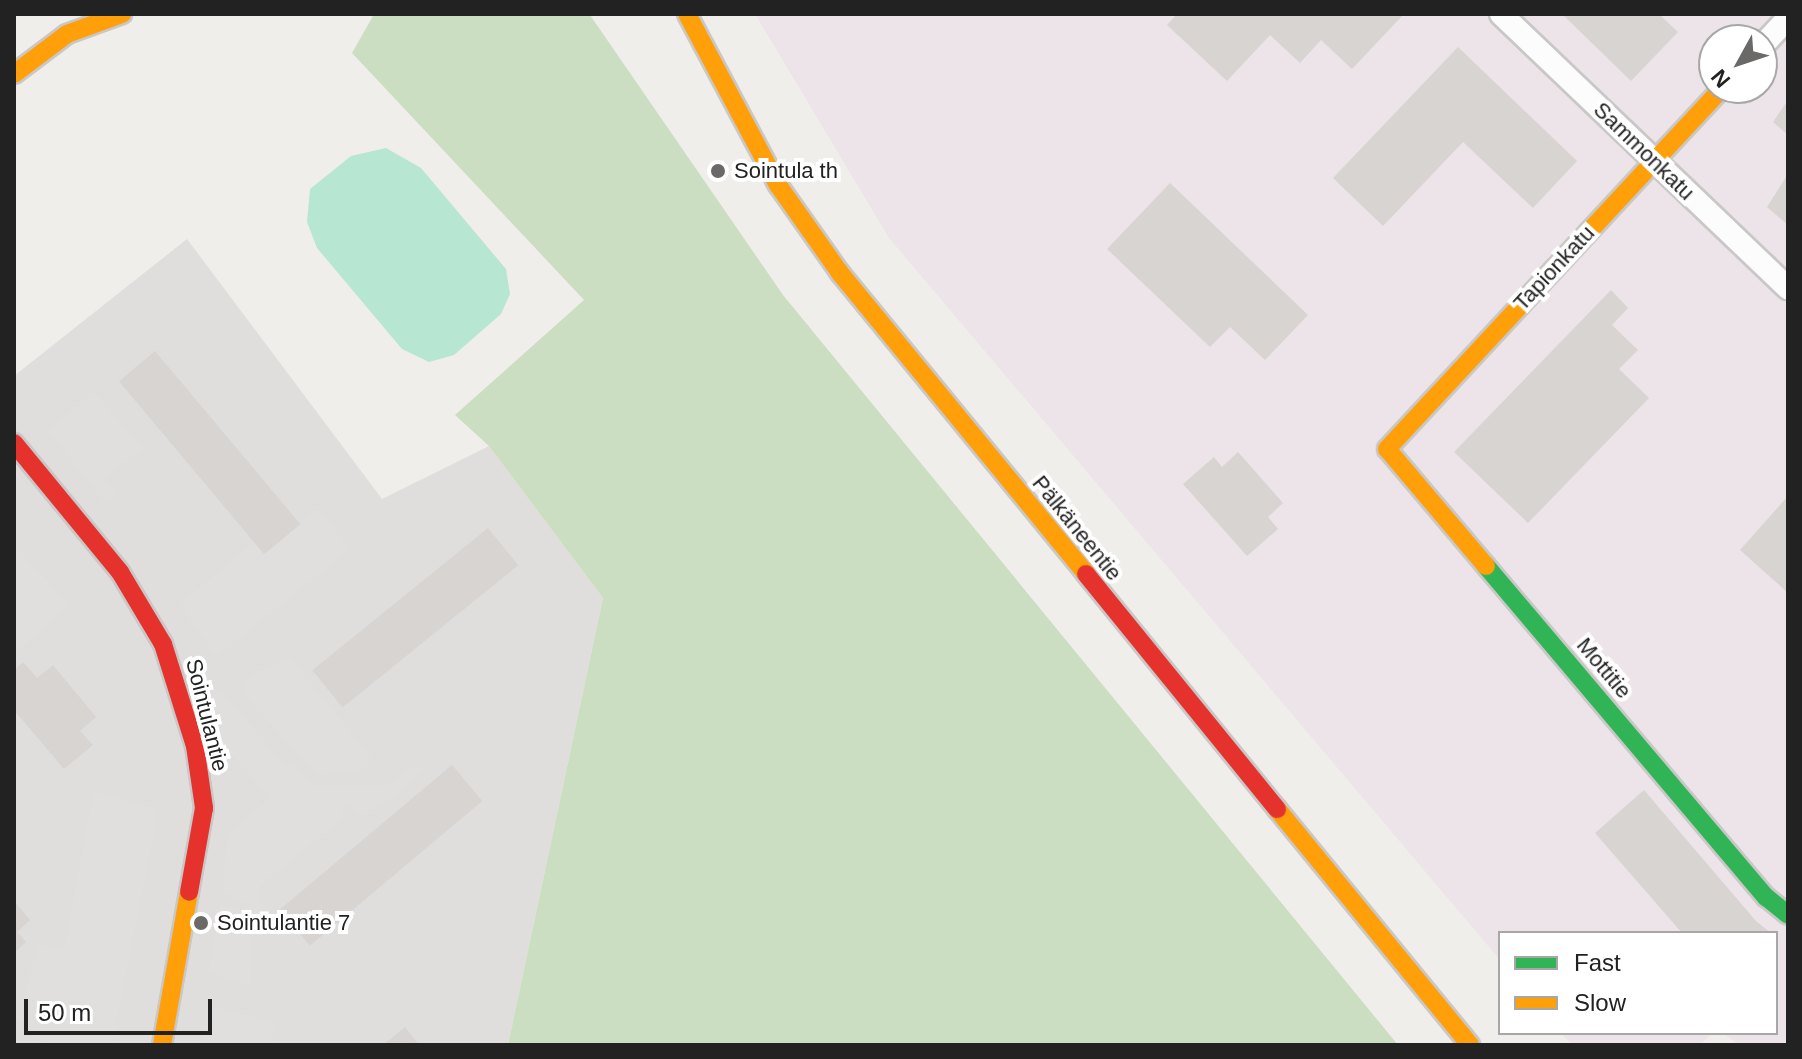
<!DOCTYPE html>
<html>
<head>
<meta charset="utf-8">
<style>
  body { margin:0 }
  #map { position:relative; width:1802px; height:1059px; overflow:hidden; background:#f0eeeb; font-family:Helvetica,sans-serif }
  div>[style] { position:absolute }
  .residential>* { inset:0; background:#dfdedc }
  .industrial>* { inset:0; background:#ede4e9 }
  .forest>* { inset:0; background:#cbdec1 }
  .pitch>* { inset:0; background:#b7e6d2 }
  .parking>* { inset:0; background:#e0dfde }
  .building>* { inset:0; background:#d7d4d2; transform-origin:0 0 }
  .roads { filter:drop-shadow(2px 0 #c9c8c7) drop-shadow(-2px 0 #c9c8c7) drop-shadow(0 2px #c9c8c7) drop-shadow(0 -2px #c9c8c7) }
  .street>* { height:22px; margin:-11px; padding:0 11px; transform-origin:11px; border-radius:11px; background:#fdfcfc }
  .fast>* { height:18px; margin:-9px; padding:0 9px; transform-origin:9px; border-radius:9px; background:#30b455 }
  .slow>* { height:18px; margin:-9px; padding:0 9px; transform-origin:9px; border-radius:9px; background:#ff9f0a }
  .jam>* { height:18px; margin:-9px; padding:0 9px; transform-origin:9px; border-radius:9px; background:#e5322d }
  .dots>* { width:22px; height:22px; translate:-50% -50%; box-sizing:border-box; border:4px solid #fff; border-radius:50% }
  span { translate:-50% -50%; white-space:nowrap; text-align:center; line-height:1.15; -webkit-text-stroke:8px #fff; paint-order:stroke }
  .street-label { font-size:22px; color:#222 }
  .poi-label { font-size:22px; color:#222 }
  .left { translate:0 -50%; text-align:left }
  .frame { position:absolute; inset:0; border:16px solid #222; pointer-events:none }
  .legend { position:absolute; left:1498px; top:931px; width:280px; height:104px; box-sizing:border-box; background:#fff; border:2px solid #a7a7a7; margin:0; padding:10px 14px; list-style:none; font-size:24px; color:#222 }
  .legend li { display:flex; align-items:center; gap:16px; height:40px }
  .legend b { width:40px; border:2px solid #a7a7a7 }
  .north { position:absolute; left:1698px; top:24px; width:80px; height:80px; box-sizing:border-box; background:#fff; border:2px solid #a7a7a7; border-radius:50%; rotate:230deg; font-size:22px; font-weight:700; line-height:32px; text-align:center; color:#222 }
  .north::after { content:''; display:block; margin:auto; width:28px; height:36px; background:#6a6968; clip-path:polygon(50% 0,100% 100%,50% 72%,0 100%) }
  .scale { position:absolute; left:24px; top:999px; width:188px; height:36px; box-sizing:border-box; border:4px solid #222; border-top:0; padding-left:10px; font-size:24px; line-height:28px; white-space:nowrap; color:#222; -webkit-text-stroke:6px #fff; paint-order:stroke }
</style>
</head>
<body>
<div id="map">
  <div class="residential">
    <div style="clip-path:polygon(187px 239px,382px 499px,489px 446px,603px 598px,508px 1045px,14px 1045px,14px 376px)"></div>
  </div>
  <div class="industrial">
    <div style="clip-path:polygon(evenodd,755px 14px,1788px 14px,1788px 1045px,1739px 1045px,1723px 1033px,1776px 1033px,1776px 933px,1500px 933px,1500px 960px,889px 238px,755px 14px,1714px 40px,1762px 40px,1762px 88px,1714px 88px,1714px 40px)"></div>
    <div style="clip-path:polygon(1561px 1033px,1712px 1033px,1700px 1045px,1572px 1045px)"></div>
  </div>
  <div class="forest">
    <div style="clip-path:polygon(590px 15px,783px 295px,1398px 1045px,508px 1045px,603px 598px,489px 446px,455px 415px,584px 300px,352px 53px,373px 16px)"></div>
  </div>
  <div class="pitch">
    <div style="clip-path:polygon(386px 148px,421px 168px,506px 269px,510px 294px,501px 314px,454px 355px,429px 362px,402px 349px,317px 248px,307px 222px,310px 189px,351px 156px)"></div>
  </div>
  <div class="parking">
    <div style="clip-path:polygon(93px 391px,143px 448px,105px 478px,118px 494px,106px 504px,49px 432px)"></div>
    <div style="clip-path:polygon(318px 508px,350px 549px,216px 657px,180px 604px,253px 543px,263px 555px)"></div>
    <div style="clip-path:polygon(14px 546px,70px 605px,14px 654px)"></div>
    <div style="clip-path:polygon(290px 658px,371px 757px,364px 770px,318px 775px,241px 691px,252px 674px)"></div>
    <div style="clip-path:polygon(209px 688px,222px 691px,286px 767px,290px 763px,313px 786px,385px 786px,413px 767px,426px 769px,392px 799px,361px 816px,347px 804px,340px 807px,345px 816px,260px 886px,265px 931px,253px 930px,250px 985px,208px 973px,221px 905px,244px 911px,246px 904px,223px 892px,227px 835px,270px 798px,232px 754px,223px 752px)"></div>
    <div style="clip-path:polygon(93px 791px,159px 810px,112px 1045px,50px 1045px,18px 1018px,38px 944px,64px 950px)"></div>
    <div style="clip-path:polygon(206px 1004px,276px 1023px,270px 1045px,201px 1045px)"></div>
  </div>
  <div class="building">
    <div style="clip-path:polygon(1177px 14px,1404px 14px,1352px 69px,1321px 40px,1300px 63px,1270px 35px,1227px 81px,1167px 25px)"></div>
    <div style="clip-path:polygon(1562px 14px,1659px 14px,1678px 32px,1631px 81px)"></div>
    <div style="clip-path:polygon(1458px 47px,1577px 161px,1533px 208px,1463px 142px,1383px 226px,1333px 178px)"></div>
    <div style="clip-path:polygon(1788px 100px,1788px 135px,1773px 122px)"></div>
    <div style="clip-path:polygon(1788px 174px,1788px 225px,1767px 207px)"></div>
    <div style="clip-path:polygon(1170px 183px,1308px 315px,1265px 360px,1230px 327px,1210px 347px,1107px 249px)"></div>
    <div style="clip-path:polygon(1611px 290px,1628px 308px,1612px 325px,1638px 350px,1619px 369px,1649px 398px,1528px 523px,1454px 452px)"></div>
    <div style="left:155px;top:351px;width:226px;height:47px;rotate:50deg"></div>
    <div style="clip-path:polygon(1238px 452px,1283px 503px,1268px 517px,1278px 529px,1247px 556px,1183px 484px,1214px 457px,1222px 467px)"></div>
    <div style="clip-path:polygon(1788px 496px,1788px 593px,1740px 550px)"></div>
    <div style="left:488px;top:528px;width:48px;height:226px;rotate:51deg"></div>
    <div style="clip-path:polygon(23px 662px,37px 678px,53px 665px,96px 717px,80px 731px,93px 745px,64px 769px,14px 710px,14px 670px)"></div>
    <div style="left:452px;top:765px;width:47px;height:225px;rotate:50deg"></div>
    <div style="clip-path:polygon(1644px 790px,1756px 921px,1771px 933px,1682px 933px,1595px 833px)"></div>
    <div style="clip-path:polygon(14px 901px,30px 920px,17px 932px,26px 942px,14px 953px)"></div>
    <div style="clip-path:polygon(405px 1027px,419px 1045px,383px 1045px)"></div>
  </div>
  <div class="roads">
    <div class="street">
      <div style="left:1501px;top:14px;width:397px;rotate:43.7deg"></div>
      <div style="left:1762px;top:46px;width:38px;rotate:-47deg"></div>
    </div>
    <div class="fast">
      <div style="left:1486px;top:566px;width:434px;rotate:49.8deg"></div>
      <div style="left:1766px;top:897px;width:28px;rotate:39deg"></div>
    </div>
    <div class="slow">
      <div style="left:687px;top:14px;width:194px;rotate:62deg"></div>
      <div style="left:778px;top:185px;width:108px;rotate:54.8deg"></div>
      <div style="left:840px;top:273px;width:389px;rotate:50.7deg"></div>
      <div style="left:14px;top:74px;width:66px;rotate:-37deg"></div>
      <div style="left:67px;top:34px;width:59px;rotate:-20deg"></div>
      <div style="left:1486px;top:566px;width:153px;rotate:-130.2deg"></div>
      <div style="left:1387px;top:449px;width:492px;rotate:-47.1deg"></div>
      <div style="left:1277px;top:809px;width:305px;rotate:50.7deg"></div>
      <div style="left:162px;top:1045px;width:155px;rotate:-80deg"></div>
    </div>
    <div class="jam">
      <div style="left:14px;top:443px;width:167px;rotate:50.6deg"></div>
      <div style="left:120px;top:572px;width:84px;rotate:59.2deg"></div>
      <div style="left:163px;top:644px;width:107px;rotate:72.6deg"></div>
      <div style="left:195px;top:746px;width:63px;rotate:81.7deg"></div>
      <div style="left:204px;top:808px;width:85px;rotate:100.1deg"></div>
      <div style="left:1086px;top:574px;width:303px;rotate:50.9deg"></div>
    </div>
  </div>
  <div class="dots">
    <div style="left:718px;top:171px;background:#6a6968"></div>
    <div style="left:201px;top:923px;background:#6a6968"></div>
  </div>
  <div class="street-label">
    <span style="left:1644px;top:151px;rotate:44deg">Sammonkatu</span>
    <span style="left:1554px;top:268px;rotate:-47deg">Tapionkatu</span>
    <span style="left:1077px;top:528px;rotate:51deg">Pälkäneentie</span>
    <span style="left:1604px;top:668px;rotate:50deg">Mottitie</span>
    <span style="left:207px;top:715px;rotate:76deg">Sointulantie</span>
  </div>
  <div class="poi-label">
    <span class="left" style="left:734px;top:171px">Sointula th</span>
    <span class="left" style="left:217px;top:923px">Sointulantie 7</span>
  </div>
  <div class="frame"></div>
  <ul class="legend">
  <li><b style="height:10px;background:#30b455"></b>Fast</li>
  <li><b style="height:10px;background:#ff9f0a"></b>Slow</li>
  </ul>
  <div class="north">N</div>
  <div class="scale">50 m</div>
</div>
</body>
</html>
